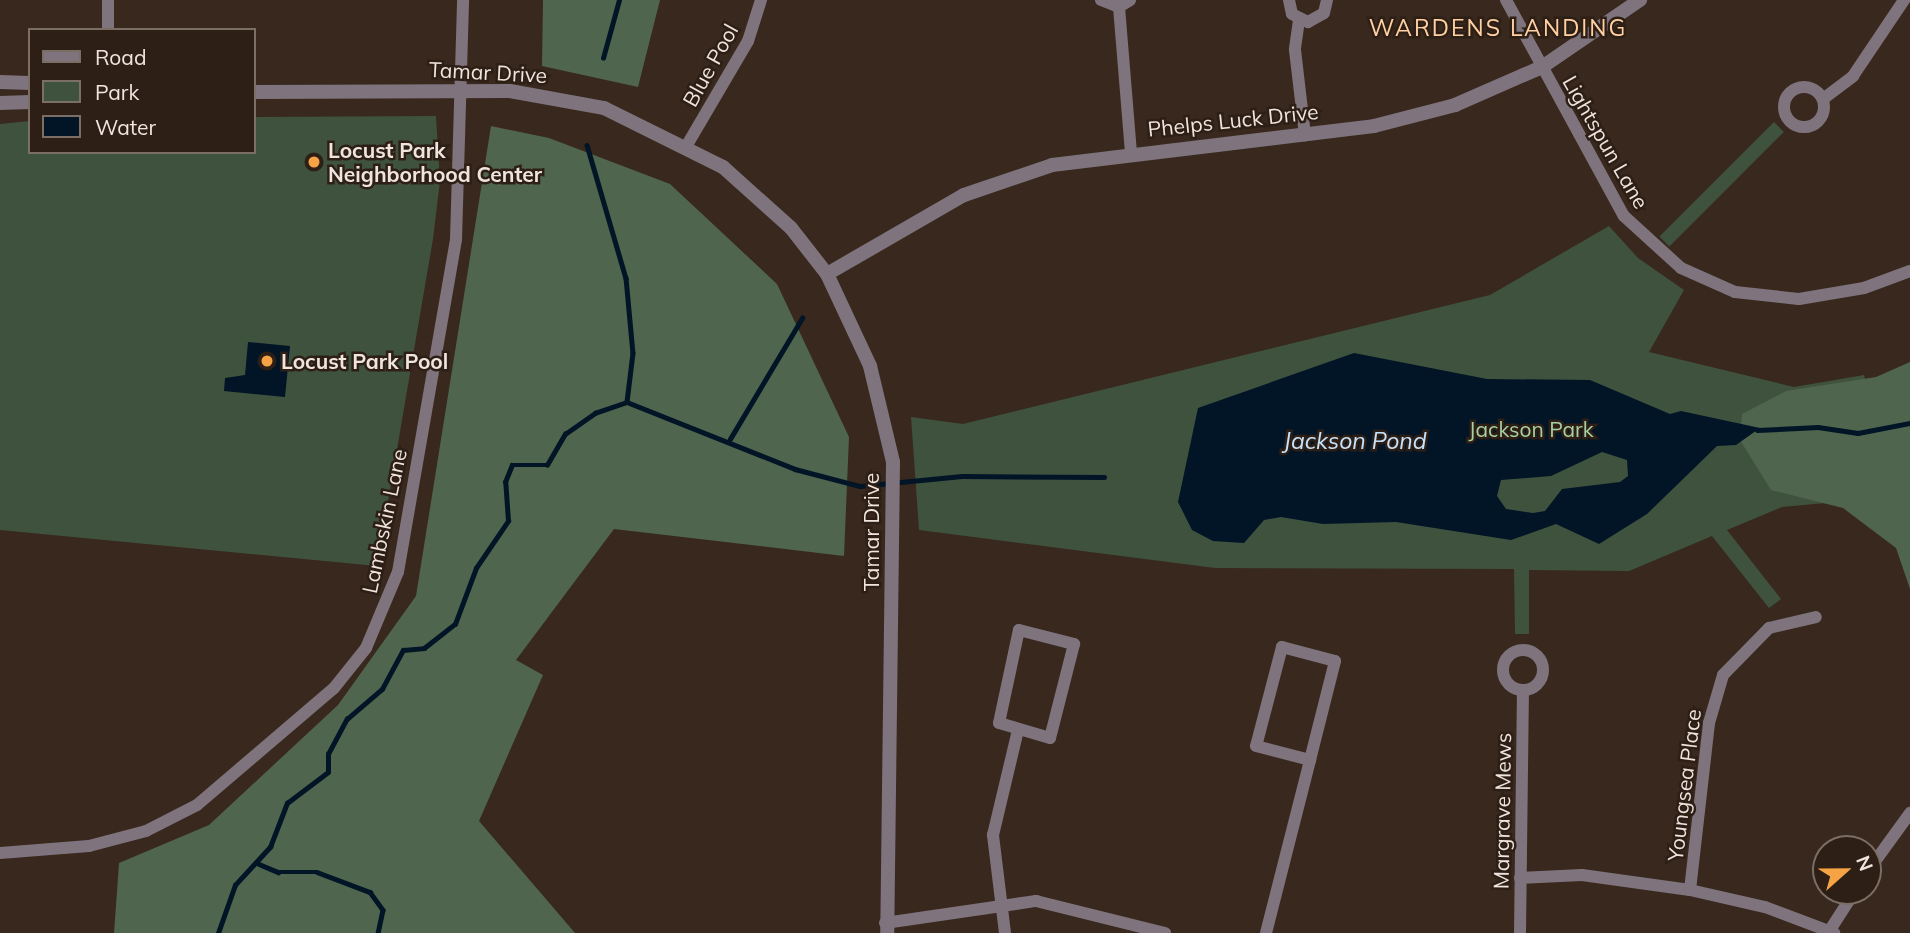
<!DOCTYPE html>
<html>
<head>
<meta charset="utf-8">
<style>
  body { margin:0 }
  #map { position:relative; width:1910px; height:933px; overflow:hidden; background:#38281e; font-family:Mulish,sans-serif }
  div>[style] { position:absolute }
  .green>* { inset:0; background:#3f523e; transform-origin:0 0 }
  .forest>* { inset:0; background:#50654e }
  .water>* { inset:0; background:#011526 }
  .stream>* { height:4.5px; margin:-2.25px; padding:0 2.25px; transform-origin:2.25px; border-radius:2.25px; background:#011526 }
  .minor>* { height:12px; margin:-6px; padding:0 6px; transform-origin:6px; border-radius:6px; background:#7f747d }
  .minor>.ring { margin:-6px; padding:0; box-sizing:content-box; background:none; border:12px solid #7f747d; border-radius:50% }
  .tertiary>* { height:14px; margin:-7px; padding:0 7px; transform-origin:7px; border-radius:7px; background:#7f747d }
  .dots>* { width:19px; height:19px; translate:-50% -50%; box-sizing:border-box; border:4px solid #2d1f15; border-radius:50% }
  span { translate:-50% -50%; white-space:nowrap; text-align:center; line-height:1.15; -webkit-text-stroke:5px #2d1f15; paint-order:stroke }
  .street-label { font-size:21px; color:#efe4de }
  .poi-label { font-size:21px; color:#efe4de; font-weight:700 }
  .left { translate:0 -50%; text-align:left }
  .park-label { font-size:21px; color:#a7d0a3 }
  .neighbourhood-label { font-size:23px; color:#ffd0a2; letter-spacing:2px }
  .water-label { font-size:23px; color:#c7e2fb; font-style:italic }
  .legend { position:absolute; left:28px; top:28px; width:228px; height:126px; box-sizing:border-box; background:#2d1f15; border:2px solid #7b6e65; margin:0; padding:9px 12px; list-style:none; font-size:21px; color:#efe4de }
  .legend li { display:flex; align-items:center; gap:14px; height:35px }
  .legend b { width:35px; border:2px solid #7b6e65 }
  .north { position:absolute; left:1812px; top:835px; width:70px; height:70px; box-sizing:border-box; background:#2d1f15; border:2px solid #7b6e65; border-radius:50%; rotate:69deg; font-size:19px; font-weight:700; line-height:28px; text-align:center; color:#efe4de }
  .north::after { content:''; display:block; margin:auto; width:24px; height:32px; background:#f5a345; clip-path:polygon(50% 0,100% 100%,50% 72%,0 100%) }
</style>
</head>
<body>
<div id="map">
  <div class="green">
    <div style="clip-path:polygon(436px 116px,440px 181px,433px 239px,377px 566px,0 530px,0 124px,30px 121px,30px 152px,254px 152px,254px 117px)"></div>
    <div style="left:1774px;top:122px;width:14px;height:162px;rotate:45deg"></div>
    <div style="clip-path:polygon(1609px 226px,1638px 258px,1684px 290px,1649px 352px,1794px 387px,1864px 375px,1891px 497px,1782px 507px,1727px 530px,1781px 599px,1769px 608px,1712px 536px,1629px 571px,1529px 570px,1529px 634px,1515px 634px,1514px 569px,1215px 568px,919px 530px,911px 417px,963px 424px,1490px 295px)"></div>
  </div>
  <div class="forest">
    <div style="clip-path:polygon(543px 0,660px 0,638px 87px,542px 66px)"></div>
    <div style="clip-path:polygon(491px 126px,549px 138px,670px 184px,777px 284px,849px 437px,844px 556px,614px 529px,516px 660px,543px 675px,479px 821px,575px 933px,114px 933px,119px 863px,209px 825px,338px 705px,416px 596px)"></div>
    <div style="clip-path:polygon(1910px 362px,1910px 589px,1896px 548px,1843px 508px,1771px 490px,1740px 440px,1742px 414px,1786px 391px,1876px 377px)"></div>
  </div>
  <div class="water">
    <div style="clip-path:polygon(248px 342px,290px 346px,285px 397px,224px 391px,225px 378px,245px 375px)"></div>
    <div style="clip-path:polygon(evenodd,1354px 353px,1487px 379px,1590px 380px,1670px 414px,1681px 411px,1760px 428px,1736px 445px,1717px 446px,1647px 514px,1599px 544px,1556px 524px,1511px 540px,1396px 522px,1323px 524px,1281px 517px,1264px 520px,1244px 543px,1213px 541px,1192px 530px,1178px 502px,1198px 408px,1354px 353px,1602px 452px,1627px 460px,1628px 476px,1620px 482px,1562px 489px,1545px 511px,1533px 513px,1506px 509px,1497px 496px,1501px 480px,1551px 476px,1602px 452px)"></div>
  </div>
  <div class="stream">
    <div style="left:603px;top:58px;width:60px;rotate:-74.6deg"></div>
    <div style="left:587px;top:145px;width:139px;rotate:73.7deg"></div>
    <div style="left:626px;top:278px;width:75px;rotate:84.7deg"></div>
    <div style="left:633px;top:353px;width:49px;rotate:97deg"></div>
    <div style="left:1757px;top:430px;width:61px;rotate:-2.8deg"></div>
    <div style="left:1818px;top:427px;width:40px;rotate:8.5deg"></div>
    <div style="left:1858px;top:433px;width:53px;rotate:-10.9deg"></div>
    <div style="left:730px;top:439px;width:141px;rotate:-59.2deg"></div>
    <div style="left:259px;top:864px;width:21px;rotate:23deg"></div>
    <div style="left:278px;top:872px;width:39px"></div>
    <div style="left:317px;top:872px;width:57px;rotate:20.7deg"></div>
    <div style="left:370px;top:892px;width:22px;rotate:54deg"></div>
    <div style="left:383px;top:910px;width:24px;rotate:102deg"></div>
    <div style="left:218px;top:933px;width:51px;rotate:-70.5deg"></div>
    <div style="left:235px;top:885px;width:52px;rotate:-47.4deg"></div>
    <div style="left:270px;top:847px;width:47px;rotate:-68.9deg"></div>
    <div style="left:287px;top:803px;width:51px;rotate:-37.1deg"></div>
    <div style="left:328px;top:772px;width:18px;rotate:-90deg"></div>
    <div style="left:328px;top:754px;width:40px;rotate:-62deg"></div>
    <div style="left:347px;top:719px;width:46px;rotate:-40.6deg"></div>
    <div style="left:382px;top:689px;width:44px;rotate:-61.7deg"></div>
    <div style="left:403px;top:650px;width:21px;rotate:-5deg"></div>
    <div style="left:424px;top:648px;width:39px;rotate:-38deg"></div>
    <div style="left:455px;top:624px;width:60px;rotate:-69.4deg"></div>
    <div style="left:476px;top:568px;width:57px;rotate:-55.8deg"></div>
    <div style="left:508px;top:521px;width:39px;rotate:-94deg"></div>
    <div style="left:505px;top:482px;width:18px;rotate:-68deg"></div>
    <div style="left:512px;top:465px;width:35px"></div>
    <div style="left:547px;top:465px;width:36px;rotate:-60deg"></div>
    <div style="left:565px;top:434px;width:37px;rotate:-35deg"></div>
    <div style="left:595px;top:413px;width:34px;rotate:-19deg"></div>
    <div style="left:627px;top:402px;width:181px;rotate:21.7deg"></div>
    <div style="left:795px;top:469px;width:67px;rotate:14.7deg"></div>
    <div style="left:860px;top:486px;width:102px;rotate:-5.6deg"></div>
    <div style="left:962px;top:476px;width:142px;rotate:0.4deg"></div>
  </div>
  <div class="minor">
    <div style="left:108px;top:0;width:30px;rotate:90deg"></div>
    <div style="left:1101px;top:0;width:19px;rotate:21deg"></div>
    <div style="left:1119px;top:7px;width:13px;rotate:-32deg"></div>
    <div style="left:1289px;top:0;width:14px;rotate:78deg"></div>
    <div style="left:1292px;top:14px;width:18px;rotate:27deg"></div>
    <div style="left:1308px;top:22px;width:18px;rotate:-29deg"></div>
    <div style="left:1324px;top:13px;width:13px;rotate:-77deg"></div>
    <div style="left:1506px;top:0;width:246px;rotate:61.4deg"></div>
    <div style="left:1624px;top:216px;width:77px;rotate:42.4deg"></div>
    <div style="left:1681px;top:268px;width:59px;rotate:24deg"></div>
    <div style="left:1735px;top:292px;width:64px;rotate:6.2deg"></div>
    <div style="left:1799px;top:299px;width:66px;rotate:-9.6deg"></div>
    <div style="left:1864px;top:288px;width:49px;rotate:-20.3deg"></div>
    <div style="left:1119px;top:7px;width:145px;rotate:85.3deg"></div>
    <div style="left:1299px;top:20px;width:30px;rotate:98deg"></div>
    <div style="left:1295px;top:50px;width:86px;rotate:83.3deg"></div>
    <div class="ring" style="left:1784px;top:87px;width:28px;height:28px"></div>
    <div style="left:1823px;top:99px;width:38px;rotate:-37deg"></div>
    <div style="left:1853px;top:76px;width:92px;rotate:-56.1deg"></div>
    <div style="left:687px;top:145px;width:121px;rotate:-59.6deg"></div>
    <div style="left:748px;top:41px;width:43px;rotate:-72.4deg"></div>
    <div style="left:1019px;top:630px;width:57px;rotate:14.3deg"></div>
    <div style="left:1074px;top:644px;width:97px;rotate:104.3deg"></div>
    <div style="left:1050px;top:738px;width:53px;rotate:-163.6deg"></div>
    <div style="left:999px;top:723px;width:95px;rotate:-77.9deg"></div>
    <div class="ring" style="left:1503px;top:650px;width:28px;height:28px"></div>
    <div style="left:0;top:853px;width:89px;rotate:-4.5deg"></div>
    <div style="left:89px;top:846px;width:59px;rotate:-14.7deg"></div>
    <div style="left:146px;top:831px;width:57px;rotate:-27deg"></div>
    <div style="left:197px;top:805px;width:180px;rotate:-40.5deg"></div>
    <div style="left:334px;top:688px;width:51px;rotate:-51.3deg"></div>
    <div style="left:366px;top:648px;width:82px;rotate:-67.2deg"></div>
    <div style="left:398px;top:572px;width:338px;rotate:-80.1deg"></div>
    <div style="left:456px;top:239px;width:239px;rotate:-88.3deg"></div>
    <div style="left:1868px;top:871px;width:72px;rotate:-54.1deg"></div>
    <div style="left:1520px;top:878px;width:62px;rotate:-2.8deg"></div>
    <div style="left:1582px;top:875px;width:109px;rotate:7.9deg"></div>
    <div style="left:1690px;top:890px;width:77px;rotate:12.8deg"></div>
    <div style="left:1765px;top:907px;width:74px;rotate:20.6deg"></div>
    <div style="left:1690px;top:890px;width:168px;rotate:-83.5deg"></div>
    <div style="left:1709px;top:723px;width:50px;rotate:-73.7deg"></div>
    <div style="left:1723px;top:675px;width:66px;rotate:-45.6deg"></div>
    <div style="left:1769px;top:628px;width:48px;rotate:-13.2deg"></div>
    <div style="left:885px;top:923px;width:153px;rotate:-8.3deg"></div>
    <div style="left:1036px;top:901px;width:133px;rotate:13.9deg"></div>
    <div style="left:1830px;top:930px;width:46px;rotate:-57.3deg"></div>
    <div style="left:1005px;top:933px;width:99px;rotate:-97deg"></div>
    <div style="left:993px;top:835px;width:108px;rotate:-76.6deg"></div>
    <div style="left:1266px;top:933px;width:179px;rotate:-75.7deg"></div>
    <div style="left:1310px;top:760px;width:102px;rotate:-75.8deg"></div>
    <div style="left:1335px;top:661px;width:55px;rotate:-165.2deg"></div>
    <div style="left:1282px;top:647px;width:102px;rotate:104.7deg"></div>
    <div style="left:1256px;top:746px;width:56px;rotate:14.5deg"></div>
    <div style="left:1520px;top:933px;width:243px;rotate:-89.3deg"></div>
  </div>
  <div class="tertiary">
    <div style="left:0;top:82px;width:30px;rotate:2deg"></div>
    <div style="left:254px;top:92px;width:256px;rotate:-0.2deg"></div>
    <div style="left:510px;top:91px;width:96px;rotate:10.3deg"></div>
    <div style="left:604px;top:108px;width:133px;rotate:26.4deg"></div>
    <div style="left:723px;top:167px;width:91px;rotate:41.9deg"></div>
    <div style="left:791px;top:228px;width:58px;rotate:52deg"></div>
    <div style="left:827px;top:274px;width:102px;rotate:64.9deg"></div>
    <div style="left:870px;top:366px;width:99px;rotate:76.5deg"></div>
    <div style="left:893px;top:462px;width:471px;rotate:90.7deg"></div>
    <div style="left:0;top:103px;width:30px;rotate:-2deg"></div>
    <div style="left:827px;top:274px;width:158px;rotate:-30deg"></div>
    <div style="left:964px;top:195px;width:93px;rotate:-18.8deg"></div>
    <div style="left:1052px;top:165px;width:324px;rotate:-6.9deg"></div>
    <div style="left:1374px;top:126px;width:84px;rotate:-14.5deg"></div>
    <div style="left:1455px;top:105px;width:95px;rotate:-23.6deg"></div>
    <div style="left:1542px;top:67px;width:119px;rotate:-34.4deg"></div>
  </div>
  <div class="dots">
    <div style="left:314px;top:162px;background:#f5a345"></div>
    <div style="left:267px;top:361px;background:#f5a345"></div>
  </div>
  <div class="street-label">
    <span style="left:710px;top:65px;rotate:-61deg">Blue Pool</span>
    <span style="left:488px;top:72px;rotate:3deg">Tamar Drive</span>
    <span style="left:1233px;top:120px;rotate:-6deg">Phelps Luck Drive</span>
    <span style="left:1606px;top:142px;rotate:60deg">Lightspun Lane</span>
    <span style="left:384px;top:521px;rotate:-78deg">Lambskin Lane</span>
    <span style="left:871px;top:532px;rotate:-90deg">Tamar Drive</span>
    <span style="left:1684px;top:785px;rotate:-83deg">Youngsea Place</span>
    <span style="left:1502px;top:811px;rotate:-89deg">Margrave Mews</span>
  </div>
  <div class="poi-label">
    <span class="left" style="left:328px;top:162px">Locust Park<br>Neighborhood Center</span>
    <span class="left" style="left:281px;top:361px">Locust Park Pool</span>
  </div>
  <div class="park-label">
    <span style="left:1531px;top:429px">Jackson Park</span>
  </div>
  <div class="neighbourhood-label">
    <span style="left:1498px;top:28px">WARDENS LANDING</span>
  </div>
  <div class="water-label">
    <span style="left:1355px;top:441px">Jackson Pond</span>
  </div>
  <ul class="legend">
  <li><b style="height:9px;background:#7f747d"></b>Road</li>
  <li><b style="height:19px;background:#3f523e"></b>Park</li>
  <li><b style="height:19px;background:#011526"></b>Water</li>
  </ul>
  <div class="north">N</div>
</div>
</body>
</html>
